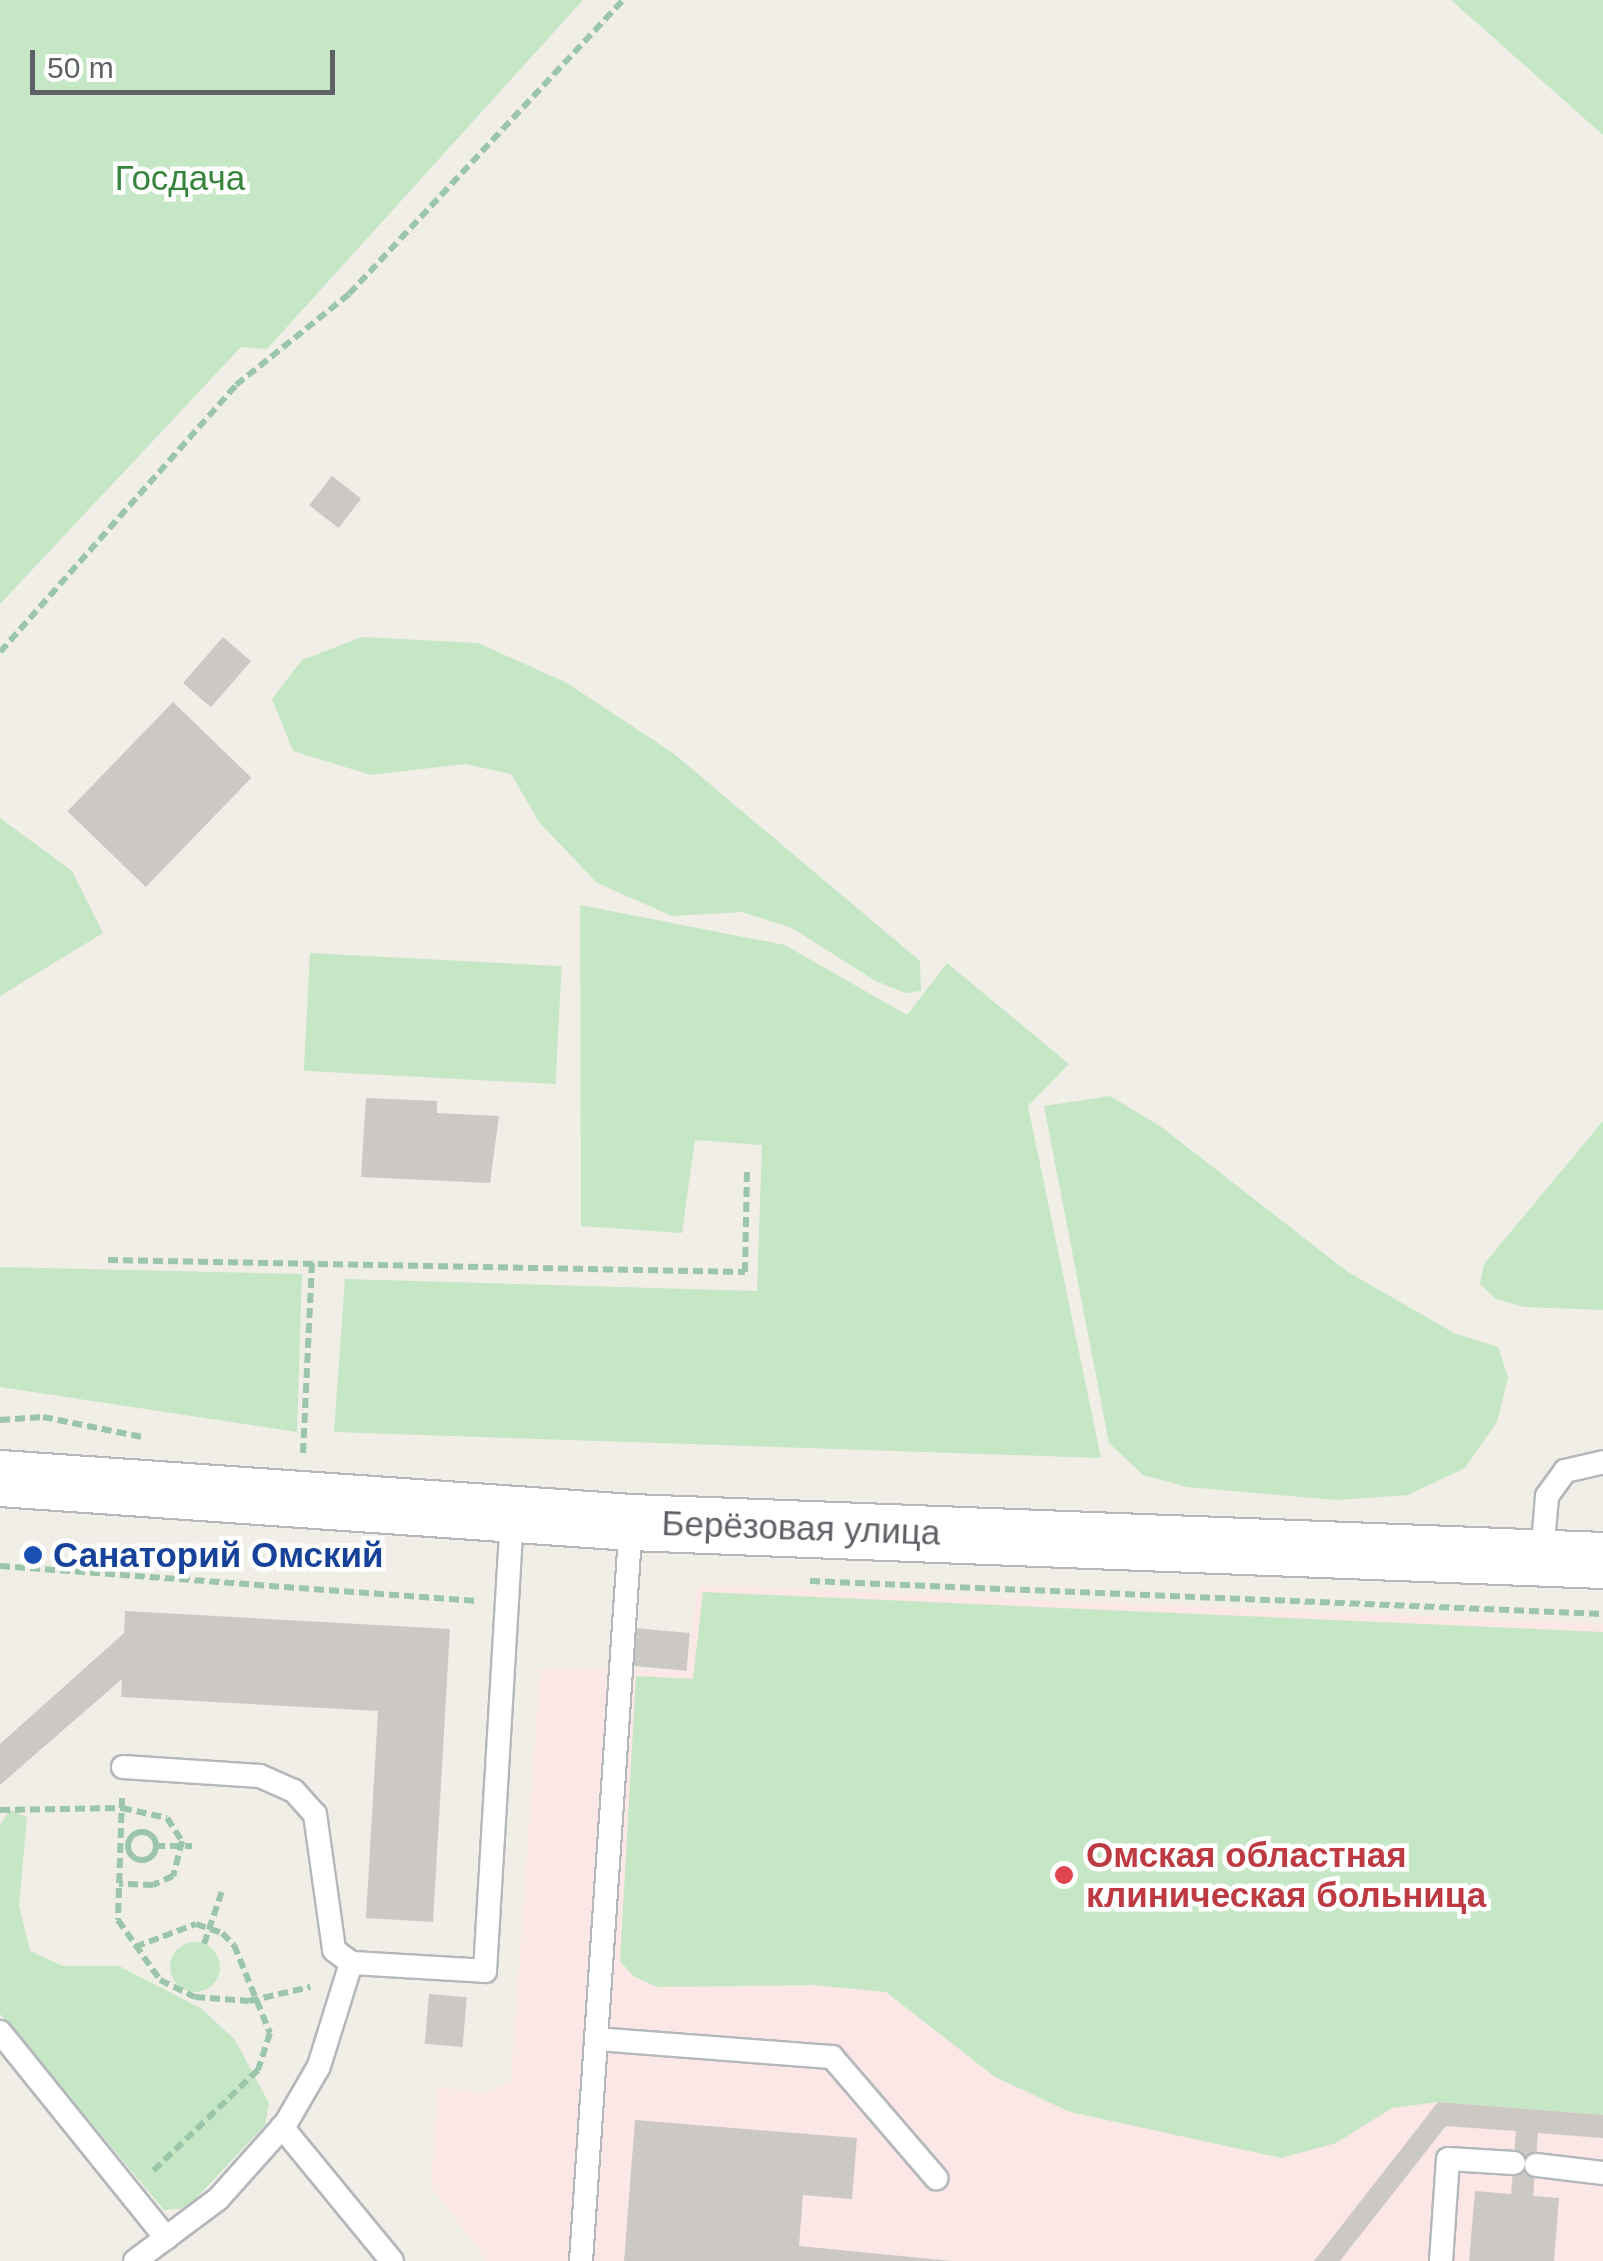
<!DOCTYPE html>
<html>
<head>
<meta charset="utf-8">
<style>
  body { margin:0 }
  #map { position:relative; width:1603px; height:2261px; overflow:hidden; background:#f0eee7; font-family:Helvetica,sans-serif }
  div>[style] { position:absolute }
  .medical>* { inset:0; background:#fbe7e5 }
  .green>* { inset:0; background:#c5e7c5; transform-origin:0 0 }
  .round { border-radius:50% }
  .building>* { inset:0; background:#ccc9c4; transform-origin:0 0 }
  .path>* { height:6px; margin-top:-3px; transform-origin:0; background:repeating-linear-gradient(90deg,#9cc6a9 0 10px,transparent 0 15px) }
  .path>.ring { margin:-3px; padding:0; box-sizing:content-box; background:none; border:6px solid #9cc6a9; border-radius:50% }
  .roads { filter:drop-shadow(2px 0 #b4b7bb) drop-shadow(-2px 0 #b4b7bb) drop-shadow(0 2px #b4b7bb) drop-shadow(0 -2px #b4b7bb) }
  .lane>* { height:22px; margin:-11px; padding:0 11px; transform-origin:11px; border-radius:11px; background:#fff }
  .secondary>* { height:55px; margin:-27.5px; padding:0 27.5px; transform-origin:27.5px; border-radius:27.5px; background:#fff }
  .dots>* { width:28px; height:28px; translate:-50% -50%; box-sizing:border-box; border:5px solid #fff; border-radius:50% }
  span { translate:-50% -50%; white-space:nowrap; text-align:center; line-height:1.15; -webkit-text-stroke:9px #fff; paint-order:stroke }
  .park-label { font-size:35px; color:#37853c }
  .street-label { font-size:35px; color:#5e6267 }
  .transit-label { font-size:35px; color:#164399; font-weight:700 }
  .left { translate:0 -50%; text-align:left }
  .health-label { font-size:35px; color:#be3a42; font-weight:700 }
  .scale { position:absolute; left:30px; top:50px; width:305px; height:45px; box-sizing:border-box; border:5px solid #5e6267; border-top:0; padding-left:12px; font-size:30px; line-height:35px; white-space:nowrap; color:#5e6267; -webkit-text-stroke:8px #fff; paint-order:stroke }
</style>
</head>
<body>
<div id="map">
  <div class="medical">
    <div style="clip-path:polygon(698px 1585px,1603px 1624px,1603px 2261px,487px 2261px,431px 2186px,438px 2087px,486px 2094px,511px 2080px,540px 1669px,686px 1671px)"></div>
  </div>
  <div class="green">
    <div style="clip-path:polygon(0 0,583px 0,267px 349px,241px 347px,0 604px)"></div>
    <div style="clip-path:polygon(1451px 0,1603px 0,1603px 135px)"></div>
    <div style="clip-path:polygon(362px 637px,478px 643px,567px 683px,673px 753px,920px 961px,921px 991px,905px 993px,874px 980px,792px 928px,742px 912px,672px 916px,597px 883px,539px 822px,511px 774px,465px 764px,371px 775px,293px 751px,272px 699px,302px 660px)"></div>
    <div style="clip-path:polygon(0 818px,72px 871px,103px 933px,0 996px)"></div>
    <div style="clip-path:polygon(580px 905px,785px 945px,907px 1015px,947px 963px,1069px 1064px,1028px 1106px,1101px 1458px,334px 1432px,345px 1279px,757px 1291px,762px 1145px,695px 1140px,682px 1233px,581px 1226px)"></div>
    <div style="left:310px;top:953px;width:252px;height:118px;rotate:3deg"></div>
    <div style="clip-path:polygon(1110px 1096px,1160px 1126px,1348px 1272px,1454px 1333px,1498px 1347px,1508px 1377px,1497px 1422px,1465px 1468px,1408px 1495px,1336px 1500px,1187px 1487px,1143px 1475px,1109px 1443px,1044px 1106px)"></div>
    <div style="clip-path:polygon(1603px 1121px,1603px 1310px,1524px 1307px,1496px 1299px,1480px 1284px,1484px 1264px)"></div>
    <div style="clip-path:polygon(0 1267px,302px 1274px,297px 1432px,0 1387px)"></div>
    <div style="clip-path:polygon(703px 1592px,1603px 1632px,1603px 2115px,1438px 2102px,1392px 2108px,1336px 2143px,1281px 2158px,1070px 2112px,995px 2077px,886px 1992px,814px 1985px,657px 1987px,633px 1976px,620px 1961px,636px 1676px,693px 1679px)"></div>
    <div style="clip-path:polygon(10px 1810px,27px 1817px,19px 1906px,30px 1951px,63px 1966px,119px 1966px,202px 2009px,235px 2040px,269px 2103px,265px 2125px,187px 2208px,164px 2210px,0 2014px,0 1825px)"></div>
    <div class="round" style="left:170px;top:1942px;width:50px;height:50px"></div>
  </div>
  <div class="building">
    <div style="left:332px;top:476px;width:37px;height:37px;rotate:38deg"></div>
    <div style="left:223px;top:637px;width:37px;height:61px;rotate:41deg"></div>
    <div style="left:173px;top:702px;width:109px;height:152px;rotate:44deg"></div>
    <div style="clip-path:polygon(366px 1098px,437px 1101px,437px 1113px,499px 1116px,490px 1183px,361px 1177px)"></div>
    <div style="clip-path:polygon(125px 1611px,450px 1629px,433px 1922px,366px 1918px,378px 1711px,121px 1697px,122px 1679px,0 1785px,0 1744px,124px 1633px)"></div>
    <div style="left:634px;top:1628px;width:56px;height:38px;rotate:5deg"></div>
    <div style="left:429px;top:1994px;width:38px;height:50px;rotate:5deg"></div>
    <div style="clip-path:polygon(1438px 2102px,1603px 2115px,1603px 2138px,1538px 2133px,1533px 2196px,1559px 2198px,1554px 2261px,1469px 2261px,1475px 2191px,1511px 2194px,1516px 2131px,1446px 2126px,1340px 2261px,1314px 2261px)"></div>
    <div style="clip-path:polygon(635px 2120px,857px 2138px,852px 2199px,803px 2195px,799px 2246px,952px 2261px,624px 2261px)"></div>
  </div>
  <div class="path">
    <div style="left:0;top:652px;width:356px;rotate:-48.5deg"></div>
    <div style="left:236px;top:385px;width:145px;rotate:-38.8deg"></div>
    <div style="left:349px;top:294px;width:402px;rotate:-47deg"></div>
    <div style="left:108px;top:1260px;width:637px;rotate:1.08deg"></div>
    <div style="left:745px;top:1272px;width:105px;rotate:-88.9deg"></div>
    <div style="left:0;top:1420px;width:43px;rotate:-4deg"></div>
    <div style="left:43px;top:1417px;width:101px;rotate:11.4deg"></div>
    <div style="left:303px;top:1453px;width:190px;rotate:-87.3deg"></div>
    <div style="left:0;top:1566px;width:478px;rotate:4.2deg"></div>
    <div style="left:810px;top:1581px;width:794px;rotate:2.38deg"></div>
    <div style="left:122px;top:1798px;width:122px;rotate:91.9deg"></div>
    <div style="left:118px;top:1920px;width:73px;rotate:55deg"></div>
    <div style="left:160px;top:1980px;width:39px;rotate:26deg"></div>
    <div style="left:195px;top:1997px;width:54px;rotate:4.2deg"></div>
    <div style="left:249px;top:2001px;width:63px;rotate:-12.9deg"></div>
    <div style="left:0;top:1810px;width:122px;rotate:-0.9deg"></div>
    <div style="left:122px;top:1808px;width:46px;rotate:12.5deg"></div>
    <div style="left:167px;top:1818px;width:27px;rotate:57deg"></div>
    <div style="left:182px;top:1841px;width:36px;rotate:104deg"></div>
    <div style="left:173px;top:1876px;width:22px;rotate:156deg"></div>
    <div style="left:153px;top:1885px;width:34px;rotate:-178deg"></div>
    <div class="ring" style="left:128px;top:1832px;width:22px;height:22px"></div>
    <div style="left:155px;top:1846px;width:37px"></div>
    <div style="left:204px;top:1944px;width:56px;rotate:-71.2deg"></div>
    <div style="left:135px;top:1947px;width:65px;rotate:-20.7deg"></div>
    <div style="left:196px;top:1924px;width:28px;rotate:19deg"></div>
    <div style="left:222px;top:1933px;width:17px;rotate:45deg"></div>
    <div style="left:234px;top:1945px;width:95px;rotate:67.8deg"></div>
    <div style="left:270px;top:2033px;width:39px;rotate:108deg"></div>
    <div style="left:258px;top:2070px;width:147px;rotate:136.1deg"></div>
  </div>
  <div class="roads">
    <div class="lane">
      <div style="left:1542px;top:1556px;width:60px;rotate:-85.2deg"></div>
      <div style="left:1547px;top:1496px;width:31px;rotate:-54deg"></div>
      <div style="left:1565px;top:1471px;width:39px;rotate:-13deg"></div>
      <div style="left:123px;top:1767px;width:137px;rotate:3.8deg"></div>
      <div style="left:260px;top:1776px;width:37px;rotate:24deg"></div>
      <div style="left:294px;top:1791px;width:31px;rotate:48deg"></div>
      <div style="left:315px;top:1814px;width:137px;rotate:82deg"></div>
      <div style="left:334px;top:1950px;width:21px;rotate:37deg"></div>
      <div style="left:351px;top:1963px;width:134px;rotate:3.4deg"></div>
      <div style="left:485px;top:1971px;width:458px;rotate:-86.6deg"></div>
      <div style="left:0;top:2032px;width:265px;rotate:51.1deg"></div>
      <div style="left:596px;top:2039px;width:237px;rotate:4.4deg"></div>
      <div style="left:832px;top:2057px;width:160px;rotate:49.3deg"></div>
      <div style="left:282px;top:2127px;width:173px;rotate:50.6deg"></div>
      <div style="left:1536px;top:2165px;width:67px;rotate:6.8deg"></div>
      <div style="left:135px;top:2261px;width:104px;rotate:-36.8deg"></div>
      <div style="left:218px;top:2199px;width:102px;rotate:-48.2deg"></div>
      <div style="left:286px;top:2123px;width:66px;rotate:-59.9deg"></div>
      <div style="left:319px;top:2066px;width:108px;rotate:-72.7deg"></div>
      <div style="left:581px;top:2261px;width:741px;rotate:-86.13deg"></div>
      <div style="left:1441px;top:2261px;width:102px;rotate:-86.1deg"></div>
      <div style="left:1448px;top:2159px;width:66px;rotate:3.5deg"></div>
    </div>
    <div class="secondary">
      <div style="left:0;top:1478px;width:633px;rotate:3.99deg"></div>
      <div style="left:631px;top:1522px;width:973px;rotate:2.24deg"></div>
    </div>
  </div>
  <div class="dots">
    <div style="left:33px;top:1555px;background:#1a4fb4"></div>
    <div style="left:1064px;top:1875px;background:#e0444e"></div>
  </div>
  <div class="park-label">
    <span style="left:180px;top:178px">Госдача</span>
  </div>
  <div class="street-label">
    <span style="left:801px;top:1528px;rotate:2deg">Берёзовая улица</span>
  </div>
  <div class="transit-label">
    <span class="left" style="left:53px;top:1555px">Санаторий Омский</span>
  </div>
  <div class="health-label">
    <span class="left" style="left:1086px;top:1875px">Омская областная<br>клиническая больница</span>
  </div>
  <div class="scale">50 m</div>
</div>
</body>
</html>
